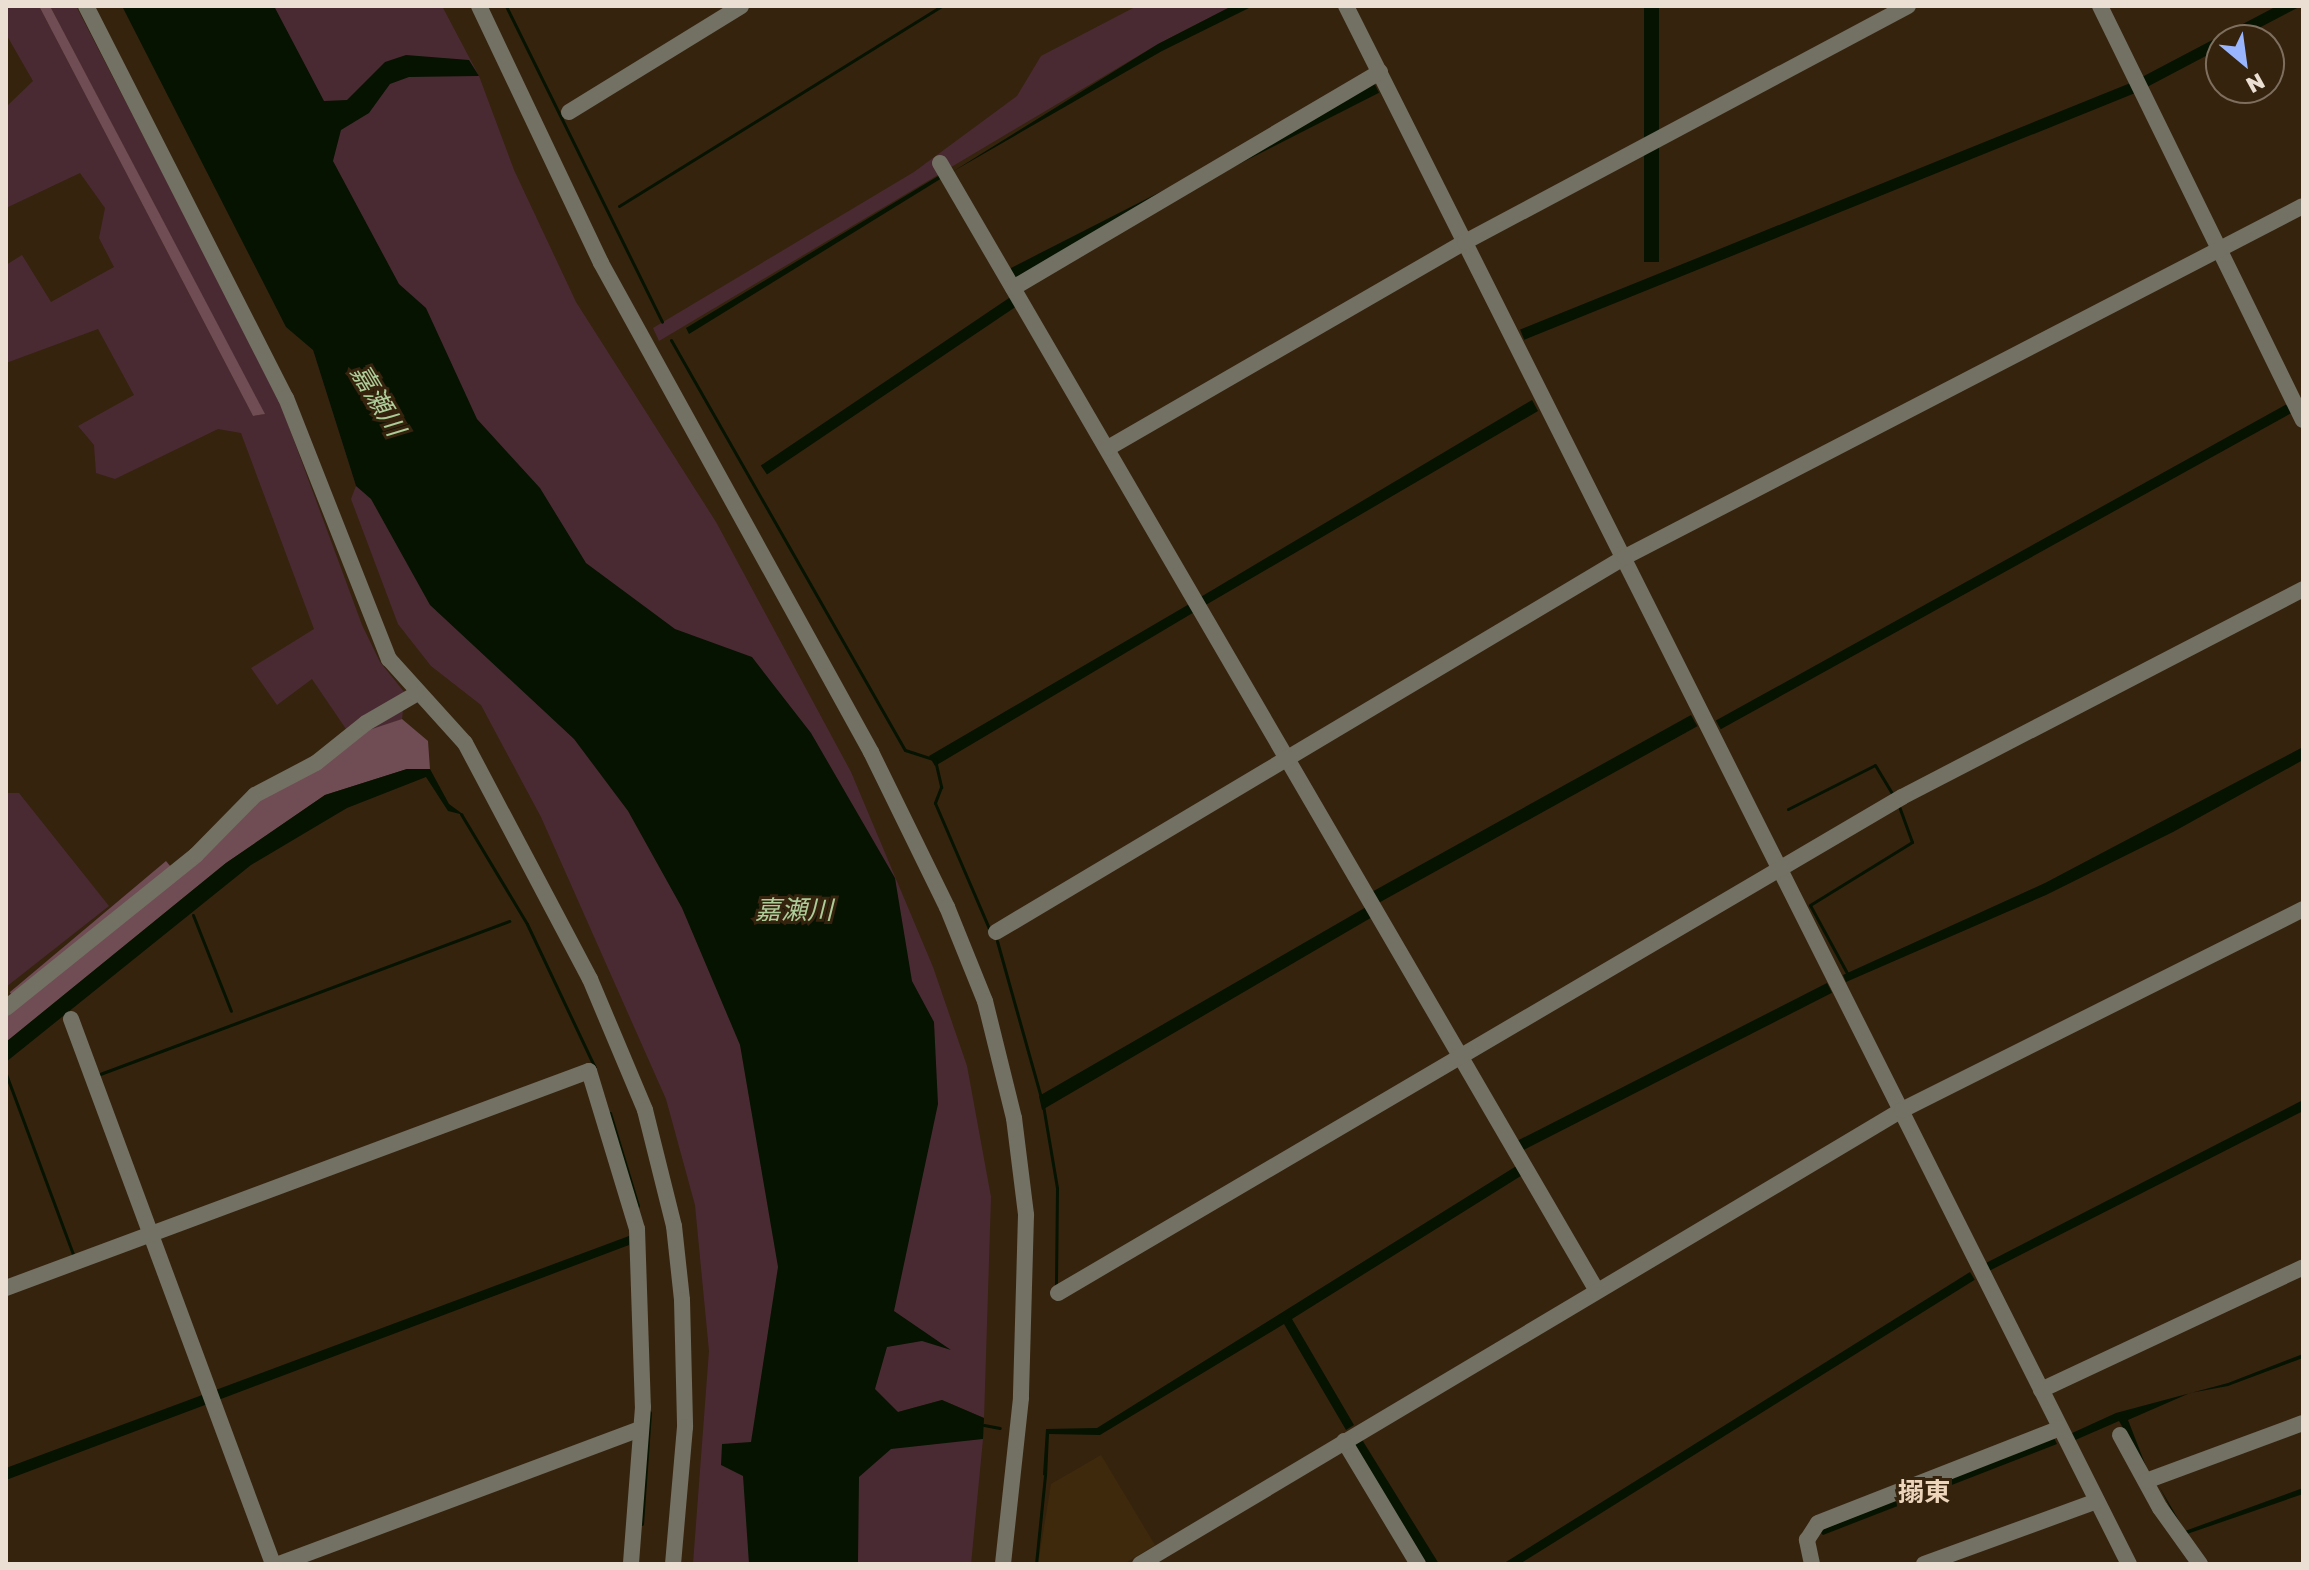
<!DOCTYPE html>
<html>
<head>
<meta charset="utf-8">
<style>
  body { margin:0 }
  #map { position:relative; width:2309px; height:1570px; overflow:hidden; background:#35230e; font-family:"Golos Text","Noto Sans JP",sans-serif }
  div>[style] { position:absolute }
  .built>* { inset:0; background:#3f290d }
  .green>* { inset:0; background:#4a2a32 }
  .forest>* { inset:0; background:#704c54; transform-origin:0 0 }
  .water>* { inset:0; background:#061300; transform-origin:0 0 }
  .stream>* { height:3px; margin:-1.5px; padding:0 1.5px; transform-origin:1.5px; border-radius:1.5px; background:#061300 }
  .minor>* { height:16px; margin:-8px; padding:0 8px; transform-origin:8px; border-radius:8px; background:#737163 }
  span { translate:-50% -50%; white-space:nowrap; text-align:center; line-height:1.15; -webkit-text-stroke:6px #35230e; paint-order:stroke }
  .water-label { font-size:26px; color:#accc98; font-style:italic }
  .neighbourhood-label { font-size:26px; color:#edd5bc; font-weight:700 }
  .frame { position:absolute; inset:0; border:8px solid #ebdfd3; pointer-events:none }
  .north { position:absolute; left:2205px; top:24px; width:80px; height:80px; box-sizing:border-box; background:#35230e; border:2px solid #7e6e5d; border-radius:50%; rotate:151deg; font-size:22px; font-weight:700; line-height:32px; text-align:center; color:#ebdfd3 }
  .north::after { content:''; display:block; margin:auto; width:28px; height:36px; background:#98b5fd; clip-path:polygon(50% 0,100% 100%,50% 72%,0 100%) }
</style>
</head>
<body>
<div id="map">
  <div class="built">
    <div style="clip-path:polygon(1101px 1455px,1155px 1545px,1124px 1564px,1038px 1564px,1051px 1484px)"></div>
  </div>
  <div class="green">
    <div style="clip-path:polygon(6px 6px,39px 6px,253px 416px,264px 414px,50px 6px,76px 6px,276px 392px,362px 625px,380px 662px,405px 693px,402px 719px,308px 760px,346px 729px,312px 679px,277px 705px,251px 668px,314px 629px,241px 433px,218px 429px,115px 479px,96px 473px,94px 445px,78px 426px,134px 395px,98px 329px,6px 363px,6px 265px,22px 255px,51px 302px,114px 267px,99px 238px,105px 208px,80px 173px,6px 208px,6px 107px,33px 81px,6px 34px)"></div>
    <div style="clip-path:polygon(230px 6px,442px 6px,479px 76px,514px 170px,576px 302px,716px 522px,851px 772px,933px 967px,967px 1066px,991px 1197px,984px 1418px,942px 1400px,898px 1412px,862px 1398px,881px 1316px,554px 578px)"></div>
    <div style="clip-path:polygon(1137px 6px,1232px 6px,1158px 44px,659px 341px,653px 328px,914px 172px,1017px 96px,1041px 56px)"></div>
    <div style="clip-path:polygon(313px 350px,810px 936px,767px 1564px,693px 1564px,709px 1351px,695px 1205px,666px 1099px,541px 817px,481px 705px,431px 666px,398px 624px,351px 499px,356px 486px)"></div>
    <div style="clip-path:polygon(6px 793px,19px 793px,109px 906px,6px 987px)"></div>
    <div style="clip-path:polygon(960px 1434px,983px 1439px,971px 1564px,842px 1564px,850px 1460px,881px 1443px)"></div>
  </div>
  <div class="forest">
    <div style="clip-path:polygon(39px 6px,50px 6px,265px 414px,253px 416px)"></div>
    <div style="clip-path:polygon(402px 719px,428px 741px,430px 769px,407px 769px,325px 795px,226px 863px,6px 1042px,6px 1014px,259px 799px,369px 730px)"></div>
    <div style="left:166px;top:861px;width:8px;height:204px;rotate:50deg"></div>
  </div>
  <div class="water">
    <div style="clip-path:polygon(122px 6px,274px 6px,324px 101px,347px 100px,385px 62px,406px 55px,469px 60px,479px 76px,409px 77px,390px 84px,369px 113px,341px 130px,333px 161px,399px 284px,426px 308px,477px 419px,540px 488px,586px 563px,675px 629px,752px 657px,811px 733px,895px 878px,912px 981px,934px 1022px,938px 1104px,894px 1311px,951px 1350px,922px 1341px,887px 1347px,875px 1389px,898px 1412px,942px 1400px,984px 1418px,983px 1439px,891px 1449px,859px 1477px,858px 1564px,749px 1564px,743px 1476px,721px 1465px,722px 1444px,751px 1442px,778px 1267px,740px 1045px,682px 908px,628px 811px,574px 739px,430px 605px,371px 499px,356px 486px,313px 350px,286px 327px)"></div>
    <div style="clip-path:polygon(1232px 6px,1253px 6px,1162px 51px,952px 172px,1158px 44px)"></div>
    <div style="left:1644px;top:6px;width:15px;height:256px"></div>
    <div style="clip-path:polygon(2277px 6px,2301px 6px,2236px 40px,2221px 40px,2221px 48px,2147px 87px,2142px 77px)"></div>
    <div style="left:2133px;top:82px;width:11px;height:661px;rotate:68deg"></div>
    <div style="left:1374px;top:83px;width:11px;height:408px;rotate:63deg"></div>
    <div style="clip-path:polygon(940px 175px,942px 178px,689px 334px,686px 328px)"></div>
    <div style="left:1012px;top:296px;width:11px;height:303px;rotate:56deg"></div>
    <div style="clip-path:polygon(1532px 400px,1538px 411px,1204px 606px,1199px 598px)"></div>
    <div style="left:2287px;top:404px;width:10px;height:653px;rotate:61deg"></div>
    <div style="clip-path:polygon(1191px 603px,1196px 611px,935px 766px,929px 756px)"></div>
    <div style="left:1691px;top:715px;width:13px;height:364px;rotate:61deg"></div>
    <div style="clip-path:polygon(2303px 747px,2303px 760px,2173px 832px,2046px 895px,1846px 982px,1843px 975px,2045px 883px)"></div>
    <div style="clip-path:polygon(407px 769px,430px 769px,449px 804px,464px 815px,448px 811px,426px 777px,347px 808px,251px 865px,6px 1062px,6px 1042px,226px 863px,325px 795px)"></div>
    <div style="clip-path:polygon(1368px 906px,1374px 916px,1042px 1110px,1039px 1096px)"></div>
    <div style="left:1827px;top:983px;width:11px;height:347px;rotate:63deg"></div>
    <div style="clip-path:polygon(2303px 1100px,2303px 1111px,1989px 1271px,1986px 1263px)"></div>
    <div style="clip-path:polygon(1518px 1165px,1524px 1174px,1292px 1319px,1354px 1425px,1346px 1430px,1284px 1324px,1100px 1435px,1049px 1434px,1047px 1477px,1043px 1475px,1046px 1429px,1097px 1428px)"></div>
    <div style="clip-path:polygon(629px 1236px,629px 1245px,6px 1480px,6px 1468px)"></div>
    <div style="left:1970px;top:1272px;width:9px;height:566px;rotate:58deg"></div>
    <div style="clip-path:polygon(2303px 1354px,2303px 1358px,2228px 1386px,2190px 1393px,2128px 1420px,2149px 1474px,2119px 1421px,2073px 1441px,2070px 1434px,2116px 1413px,2228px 1383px)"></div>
    <div style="clip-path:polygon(1361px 1438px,1439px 1564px,1426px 1564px,1353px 1443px)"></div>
    <div style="clip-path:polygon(2054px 1438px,2057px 1444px,1823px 1535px,1819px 1531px)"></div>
    <div style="clip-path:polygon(2159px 1486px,2185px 1531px,2303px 1488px,2303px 1494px,2187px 1534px,2182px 1531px)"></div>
  </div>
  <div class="stream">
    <div style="left:506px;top:6px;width:352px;rotate:63.7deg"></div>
    <div style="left:619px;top:206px;width:379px;rotate:-31.8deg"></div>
    <div style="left:671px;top:340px;width:472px;rotate:60.3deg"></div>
    <div style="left:905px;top:750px;width:32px;rotate:18deg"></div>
    <div style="left:935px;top:760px;width:28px;rotate:77deg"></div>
    <div style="left:941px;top:787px;width:17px;rotate:111deg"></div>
    <div style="left:935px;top:803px;width:139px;rotate:66.7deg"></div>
    <div style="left:1788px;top:809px;width:97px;rotate:-26.8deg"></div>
    <div style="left:1875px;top:765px;width:35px;rotate:59deg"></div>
    <div style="left:461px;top:814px;width:128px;rotate:59deg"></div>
    <div style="left:527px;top:924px;width:159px;rotate:64.7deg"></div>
    <div style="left:193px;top:915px;width:103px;rotate:68.4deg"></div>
    <div style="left:997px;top:941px;width:163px;rotate:74.3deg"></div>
    <div style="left:1847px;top:973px;width:77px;rotate:-118.6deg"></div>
    <div style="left:1810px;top:905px;width:120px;rotate:-31.7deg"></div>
    <div style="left:1912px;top:842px;width:38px;rotate:-110deg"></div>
    <div style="left:6px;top:1074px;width:195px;rotate:69.6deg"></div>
    <div style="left:100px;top:1074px;width:437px;rotate:-20.5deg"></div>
    <div style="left:1043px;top:1105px;width:84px;rotate:80.4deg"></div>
    <div style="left:1057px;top:1188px;width:100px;rotate:90.6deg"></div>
    <div style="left:610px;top:1113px;width:97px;rotate:73.2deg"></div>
    <div style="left:984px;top:1425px;width:16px;rotate:11deg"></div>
    <div style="left:642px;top:1524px;width:112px;rotate:-85.9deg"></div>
    <div style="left:1036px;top:1564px;width:88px;rotate:-84.2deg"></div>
  </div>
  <div class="minor">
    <div style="left:86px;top:6px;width:440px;rotate:63deg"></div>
    <div style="left:286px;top:398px;width:281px;rotate:68.5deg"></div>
    <div style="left:389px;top:659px;width:113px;rotate:47.9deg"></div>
    <div style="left:465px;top:743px;width:267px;rotate:62.1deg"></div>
    <div style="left:590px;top:979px;width:142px;rotate:67.2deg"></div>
    <div style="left:645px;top:1110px;width:120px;rotate:76deg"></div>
    <div style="left:674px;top:1226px;width:74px;rotate:83.8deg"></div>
    <div style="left:682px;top:1300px;width:127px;rotate:88.6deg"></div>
    <div style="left:685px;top:1427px;width:138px;rotate:95deg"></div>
    <div style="left:479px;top:6px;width:284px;rotate:64.6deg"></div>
    <div style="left:601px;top:263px;width:559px;rotate:61.09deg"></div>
    <div style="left:871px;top:752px;width:173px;rotate:63.9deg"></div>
    <div style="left:947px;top:907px;width:101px;rotate:68deg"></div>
    <div style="left:985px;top:1001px;width:121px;rotate:76.1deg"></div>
    <div style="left:1014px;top:1118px;width:98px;rotate:82.9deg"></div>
    <div style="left:1026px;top:1215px;width:183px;rotate:91.6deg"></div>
    <div style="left:1021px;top:1398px;width:167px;rotate:96.2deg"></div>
    <div style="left:1346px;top:6px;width:1744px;rotate:63.32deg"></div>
    <div style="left:2100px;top:6px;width:461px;rotate:63.9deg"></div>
    <div style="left:569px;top:112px;width:202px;rotate:-31.6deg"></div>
    <div style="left:940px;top:163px;width:1303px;rotate:59.78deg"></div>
    <div style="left:1013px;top:288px;width:426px;rotate:-30.5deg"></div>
    <div style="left:1108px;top:448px;width:412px;rotate:-30deg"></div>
    <div style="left:1465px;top:242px;width:502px;rotate:-28.05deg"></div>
    <div style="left:996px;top:932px;width:732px;rotate:-30.8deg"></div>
    <div style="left:1625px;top:557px;width:763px;rotate:-27.37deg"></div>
    <div style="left:6px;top:1008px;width:244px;rotate:-38.8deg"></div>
    <div style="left:196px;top:855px;width:84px;rotate:-45.5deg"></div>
    <div style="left:255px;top:795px;width:69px;rotate:-27.7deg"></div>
    <div style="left:316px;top:763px;width:64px;rotate:-38.7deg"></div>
    <div style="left:366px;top:723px;width:58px;rotate:-30.1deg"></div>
    <div style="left:71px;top:1019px;width:581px;rotate:69.66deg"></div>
    <div style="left:6px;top:1288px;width:622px;rotate:-20.42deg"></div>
    <div style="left:589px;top:1071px;width:165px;rotate:73.1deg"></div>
    <div style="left:637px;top:1229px;width:178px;rotate:88.1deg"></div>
    <div style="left:643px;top:1407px;width:157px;rotate:94.4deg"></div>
    <div style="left:1058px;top:1293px;width:979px;rotate:-30.44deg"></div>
    <div style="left:1902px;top:797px;width:452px;rotate:-27.4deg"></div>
    <div style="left:2041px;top:1390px;width:289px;rotate:-25.1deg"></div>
    <div style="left:2120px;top:1435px;width:83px;rotate:61.3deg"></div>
    <div style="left:2160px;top:1508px;width:69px;rotate:54.5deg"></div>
    <div style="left:1344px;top:1441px;width:144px;rotate:59deg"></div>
    <div style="left:2146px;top:1481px;width:167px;rotate:-20.3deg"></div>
    <div style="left:279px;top:1564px;width:386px;rotate:-20.5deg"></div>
    <div style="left:1140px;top:1564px;width:887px;rotate:-30.79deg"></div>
    <div style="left:1902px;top:1110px;width:449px;rotate:-26.6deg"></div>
    <div style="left:1812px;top:1564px;width:25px;rotate:-102deg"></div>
    <div style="left:1807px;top:1540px;width:20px;rotate:-57deg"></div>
    <div style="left:1818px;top:1523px;width:260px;rotate:-21.4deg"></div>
    <div style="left:1924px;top:1564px;width:184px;rotate:-20deg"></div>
  </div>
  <div class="water-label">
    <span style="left:378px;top:400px;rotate:59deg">嘉瀬川</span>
    <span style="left:794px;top:910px">嘉瀬川</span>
  </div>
  <div class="neighbourhood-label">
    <span style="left:1924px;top:1492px">搦東</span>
  </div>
  <div class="frame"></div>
  <div class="north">N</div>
</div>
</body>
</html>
